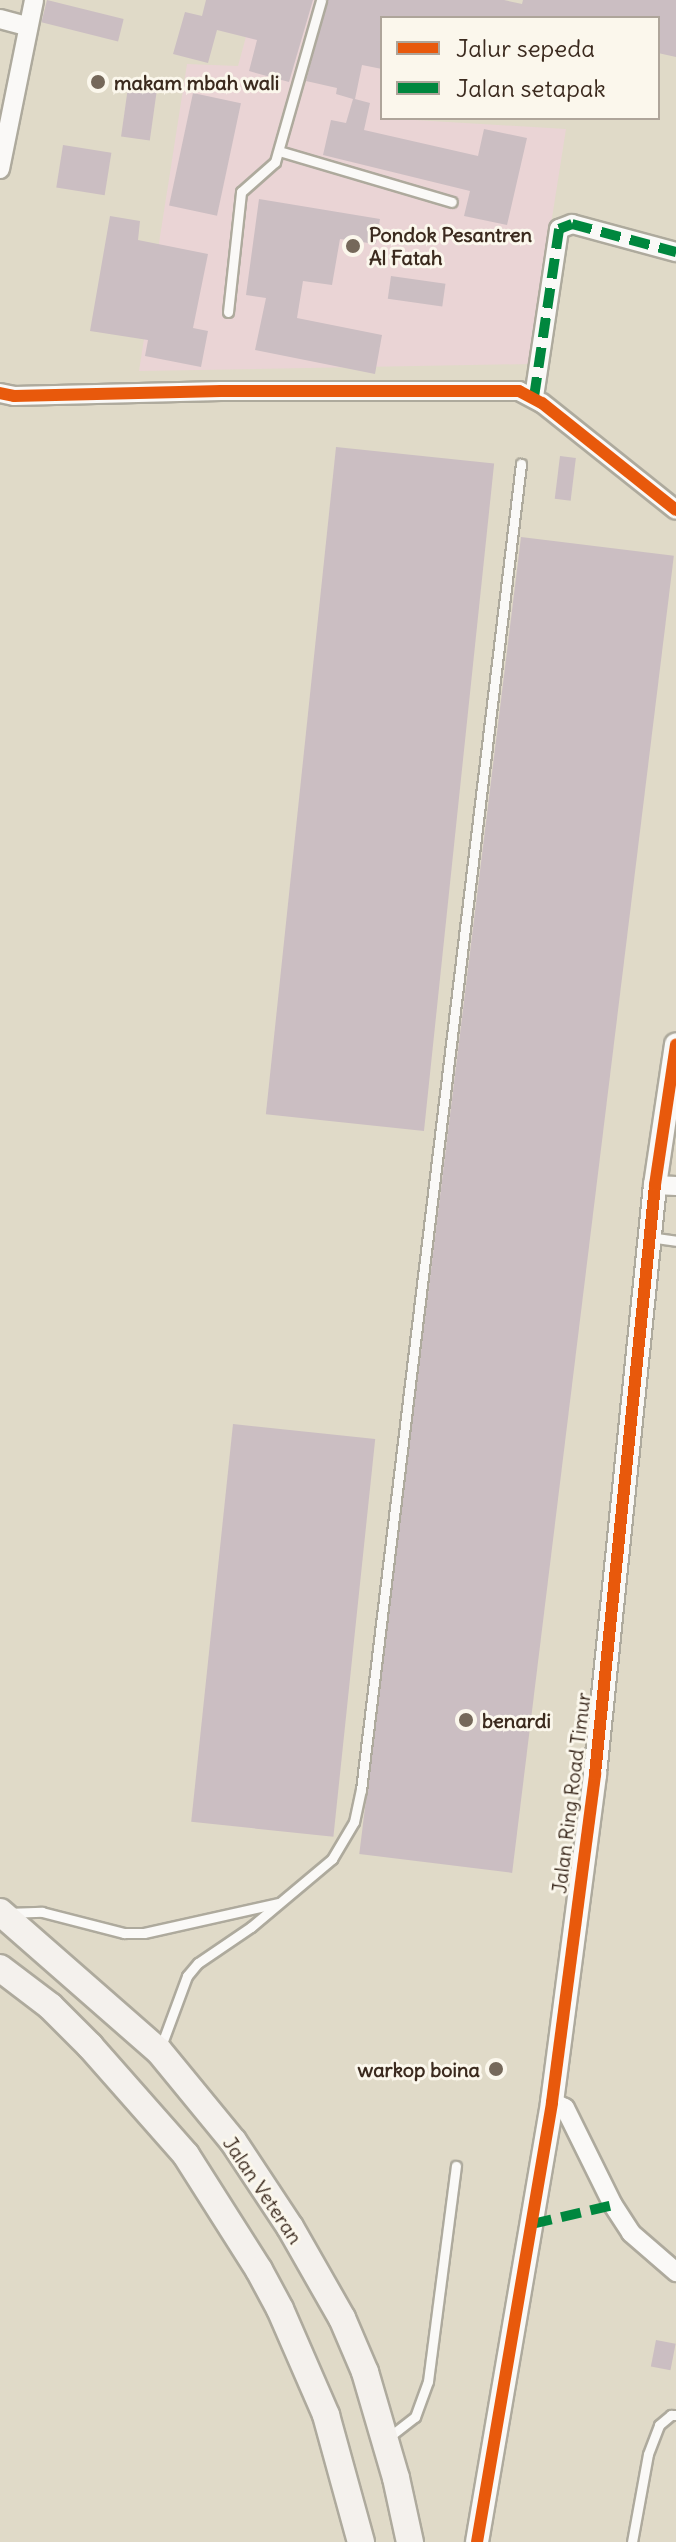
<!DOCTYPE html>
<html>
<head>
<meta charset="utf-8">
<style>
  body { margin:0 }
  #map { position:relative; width:676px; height:2542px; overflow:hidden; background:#e0dac8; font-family:Delius,sans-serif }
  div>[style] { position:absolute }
  .built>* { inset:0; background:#ead4d5 }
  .building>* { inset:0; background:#cbbec2; transform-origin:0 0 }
  .roads { filter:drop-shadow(2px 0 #aeaa9d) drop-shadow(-2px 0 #aeaa9d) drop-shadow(0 2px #aeaa9d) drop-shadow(0 -2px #aeaa9d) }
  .service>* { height:9px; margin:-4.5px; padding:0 4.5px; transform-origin:4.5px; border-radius:4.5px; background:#faf9f7 }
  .minor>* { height:18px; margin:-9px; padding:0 9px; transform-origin:9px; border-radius:9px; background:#faf9f7 }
  .tertiary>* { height:22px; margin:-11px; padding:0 11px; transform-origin:11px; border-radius:11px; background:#faf9f7 }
  .secondary>* { height:26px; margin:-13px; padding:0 13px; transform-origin:13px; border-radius:13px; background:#f4f1ed }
  .quiet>* { height:10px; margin-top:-5px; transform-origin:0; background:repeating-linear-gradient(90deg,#00873e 0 20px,transparent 0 30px) }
  .cycleway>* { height:12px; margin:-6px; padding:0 6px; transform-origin:6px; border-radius:6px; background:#e8590c }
  .dots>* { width:22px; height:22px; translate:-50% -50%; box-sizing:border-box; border:4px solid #fbf7ec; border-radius:50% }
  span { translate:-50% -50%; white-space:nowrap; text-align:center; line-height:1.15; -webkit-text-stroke:6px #fbf7ec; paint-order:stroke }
  .poi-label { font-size:20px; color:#3b2a1e; font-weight:700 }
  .left { translate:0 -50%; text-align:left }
  .right { translate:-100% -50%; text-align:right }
  .street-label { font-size:20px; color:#3b2a1e }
  .legend { position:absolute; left:380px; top:16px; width:280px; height:104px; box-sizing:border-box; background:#fbf7ec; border:2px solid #aea59a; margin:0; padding:10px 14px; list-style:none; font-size:24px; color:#3b2a1e }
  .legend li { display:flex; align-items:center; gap:16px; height:40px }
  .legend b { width:40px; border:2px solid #aea59a }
</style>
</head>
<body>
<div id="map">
  <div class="built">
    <div style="clip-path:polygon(256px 0,350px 0,382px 18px,382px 118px,566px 129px,529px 364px,139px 371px,187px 64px,238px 66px)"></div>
  </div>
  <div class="building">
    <div style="left:47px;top:0;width:79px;height:23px;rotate:14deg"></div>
    <div style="clip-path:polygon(206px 0,313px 0,289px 82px,249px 71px,257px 40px,217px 30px,208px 63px,173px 54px,185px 12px,202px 16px)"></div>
    <div style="clip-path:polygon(328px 0,504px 0,522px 4px,523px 0,676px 0,676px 57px,658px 53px,658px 18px,382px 18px,382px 69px,362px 65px,355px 99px,370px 103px,364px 130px,478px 156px,484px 129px,527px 138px,507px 225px,464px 216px,470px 191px,323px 155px,331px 120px,346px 123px,353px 99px,336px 94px,337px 88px,306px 81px)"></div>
    <div style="left:129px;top:80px;width:29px;height:57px;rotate:8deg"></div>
    <div style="left:193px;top:93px;width:49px;height:115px;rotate:12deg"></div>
    <div style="left:63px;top:145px;width:49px;height:43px;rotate:9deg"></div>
    <div style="clip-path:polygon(259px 199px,380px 219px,376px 244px,340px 239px,332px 285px,303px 281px,297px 318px,382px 335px,375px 374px,255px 350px,266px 298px,246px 295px)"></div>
    <div style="clip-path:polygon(110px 216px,140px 221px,138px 240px,208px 254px,193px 328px,208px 331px,201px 367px,145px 356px,148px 340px,90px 331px)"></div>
    <div style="left:391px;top:276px;width:55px;height:23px;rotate:8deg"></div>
    <div style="left:336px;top:447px;width:159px;height:671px;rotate:6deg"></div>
    <div style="left:560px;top:456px;width:16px;height:43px;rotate:7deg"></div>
    <div style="left:521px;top:537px;width:154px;height:1327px;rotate:7deg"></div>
    <div style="left:233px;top:1424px;width:143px;height:400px;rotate:6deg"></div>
    <div style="left:656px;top:2340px;width:20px;height:27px;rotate:11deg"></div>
  </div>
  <div class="roads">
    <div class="service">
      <div style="left:279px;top:151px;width:180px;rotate:16.4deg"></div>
      <div style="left:228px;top:312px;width:121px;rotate:-83.8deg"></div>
      <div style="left:241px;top:192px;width:45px;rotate:-41.4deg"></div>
      <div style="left:275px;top:162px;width:168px;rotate:-74.1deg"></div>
      <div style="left:649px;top:1237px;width:27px;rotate:8deg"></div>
      <div style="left:7px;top:1913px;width:35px;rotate:-2deg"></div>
      <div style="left:42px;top:1912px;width:85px;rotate:14.4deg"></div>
      <div style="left:124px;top:1933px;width:20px"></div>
      <div style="left:144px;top:1933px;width:137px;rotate:-12.6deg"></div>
      <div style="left:160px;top:2049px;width:78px;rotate:-69.7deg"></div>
      <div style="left:187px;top:1976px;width:17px;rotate:-50deg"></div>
      <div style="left:198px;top:1963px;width:64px;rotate:-34.2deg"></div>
      <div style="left:251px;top:1927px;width:106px;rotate:-40deg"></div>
      <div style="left:332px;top:1859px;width:43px;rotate:-59.3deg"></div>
      <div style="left:354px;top:1822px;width:33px;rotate:-78deg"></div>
      <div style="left:361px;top:1790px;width:1336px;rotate:-83.12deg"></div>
      <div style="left:389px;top:2437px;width:33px;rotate:-38deg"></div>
      <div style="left:415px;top:2417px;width:38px;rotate:-70deg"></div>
      <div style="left:428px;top:2381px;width:217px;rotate:-82.6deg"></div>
      <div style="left:632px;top:2542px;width:89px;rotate:-79.7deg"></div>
      <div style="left:648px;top:2454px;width:31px;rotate:-69deg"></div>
      <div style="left:659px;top:2425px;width:16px;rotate:-40deg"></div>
      <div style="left:671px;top:2415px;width:5px"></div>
    </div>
    <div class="minor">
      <div style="left:0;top:19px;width:28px;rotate:15deg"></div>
      <div style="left:0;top:169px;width:172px;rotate:-78.6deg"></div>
      <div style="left:0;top:393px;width:14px;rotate:12deg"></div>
      <div style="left:14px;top:396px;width:207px;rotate:-1.4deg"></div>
      <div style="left:221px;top:391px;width:298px"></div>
      <div style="left:519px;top:391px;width:26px;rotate:28deg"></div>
      <div style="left:542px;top:403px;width:171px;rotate:38.6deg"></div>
      <div style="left:534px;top:397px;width:170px;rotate:-81.5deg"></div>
      <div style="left:559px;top:229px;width:14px;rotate:-21deg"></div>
      <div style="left:572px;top:224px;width:108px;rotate:15.1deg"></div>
      <div style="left:655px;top:1185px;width:21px;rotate:3deg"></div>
      <div style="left:552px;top:2102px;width:14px;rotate:25deg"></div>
      <div style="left:565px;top:2108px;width:108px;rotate:63.7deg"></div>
      <div style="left:613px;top:2205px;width:33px;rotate:57deg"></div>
      <div style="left:631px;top:2233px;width:60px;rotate:40.9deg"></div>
    </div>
    <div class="tertiary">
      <div style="left:477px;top:2542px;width:446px;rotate:-80.3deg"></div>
      <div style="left:552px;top:2102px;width:331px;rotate:-82.5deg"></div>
      <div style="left:595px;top:1774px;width:592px;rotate:-84.18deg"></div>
      <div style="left:655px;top:1185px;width:142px;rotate:-81.5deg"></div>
    </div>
    <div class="secondary">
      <div style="left:0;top:1912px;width:211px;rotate:41.2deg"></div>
      <div style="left:159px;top:2051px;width:117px;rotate:50.6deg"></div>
      <div style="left:233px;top:2141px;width:103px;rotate:56.5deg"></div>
      <div style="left:290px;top:2227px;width:105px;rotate:60.3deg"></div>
      <div style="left:342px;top:2318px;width:59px;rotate:66.9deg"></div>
      <div style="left:365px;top:2372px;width:110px;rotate:73.7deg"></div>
      <div style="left:396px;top:2478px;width:66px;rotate:77.7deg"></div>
      <div style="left:0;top:1968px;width:63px;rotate:37.2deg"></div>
      <div style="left:50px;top:2006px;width:57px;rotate:45deg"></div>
      <div style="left:90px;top:2046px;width:145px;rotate:48.6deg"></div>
      <div style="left:186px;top:2155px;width:136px;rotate:57.6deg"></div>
      <div style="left:259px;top:2270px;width:44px;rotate:61.7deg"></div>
      <div style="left:280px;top:2309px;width:116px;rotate:66.5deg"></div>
      <div style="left:326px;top:2415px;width:132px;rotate:74.6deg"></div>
    </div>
  </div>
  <div class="quiet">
    <div style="left:534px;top:397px;width:170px;rotate:-81.5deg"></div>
    <div style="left:559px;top:229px;width:14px;rotate:-21deg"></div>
    <div style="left:572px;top:224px;width:108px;rotate:15.1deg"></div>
    <div style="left:532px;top:2224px;width:83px;rotate:-13.2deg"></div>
  </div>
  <div class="cycleway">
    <div style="left:0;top:393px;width:14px;rotate:12deg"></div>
    <div style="left:14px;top:396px;width:207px;rotate:-1.4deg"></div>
    <div style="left:221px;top:391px;width:298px"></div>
    <div style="left:519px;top:391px;width:26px;rotate:28deg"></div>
    <div style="left:542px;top:403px;width:171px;rotate:38.6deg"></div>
    <div style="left:477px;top:2542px;width:446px;rotate:-80.3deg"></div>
    <div style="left:552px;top:2102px;width:331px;rotate:-82.5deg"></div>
    <div style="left:595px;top:1774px;width:592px;rotate:-84.18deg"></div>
    <div style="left:655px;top:1185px;width:142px;rotate:-81.5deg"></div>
  </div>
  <div class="dots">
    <div style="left:98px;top:82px;background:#75685a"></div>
    <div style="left:353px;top:246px;background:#75685a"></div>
    <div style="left:466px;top:1720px;background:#75685a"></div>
    <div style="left:496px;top:2069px;background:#75685a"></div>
  </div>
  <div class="poi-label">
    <span class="left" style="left:114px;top:82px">makam mbah wali</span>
    <span class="left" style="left:369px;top:246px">Pondok Pesantren<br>Al Fatah</span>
    <span class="left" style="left:482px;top:1720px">benardi</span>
    <span class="right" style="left:480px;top:2069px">warkop boina</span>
  </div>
  <div class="street-label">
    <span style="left:571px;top:1793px;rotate:-83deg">Jalan Ring Road Timur</span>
    <span style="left:263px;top:2190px;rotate:56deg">Jalan Veteran</span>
  </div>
  <ul class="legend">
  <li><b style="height:10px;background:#e8590c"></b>Jalur sepeda</li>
  <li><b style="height:10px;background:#00873e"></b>Jalan setapak</li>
  </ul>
</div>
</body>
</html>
